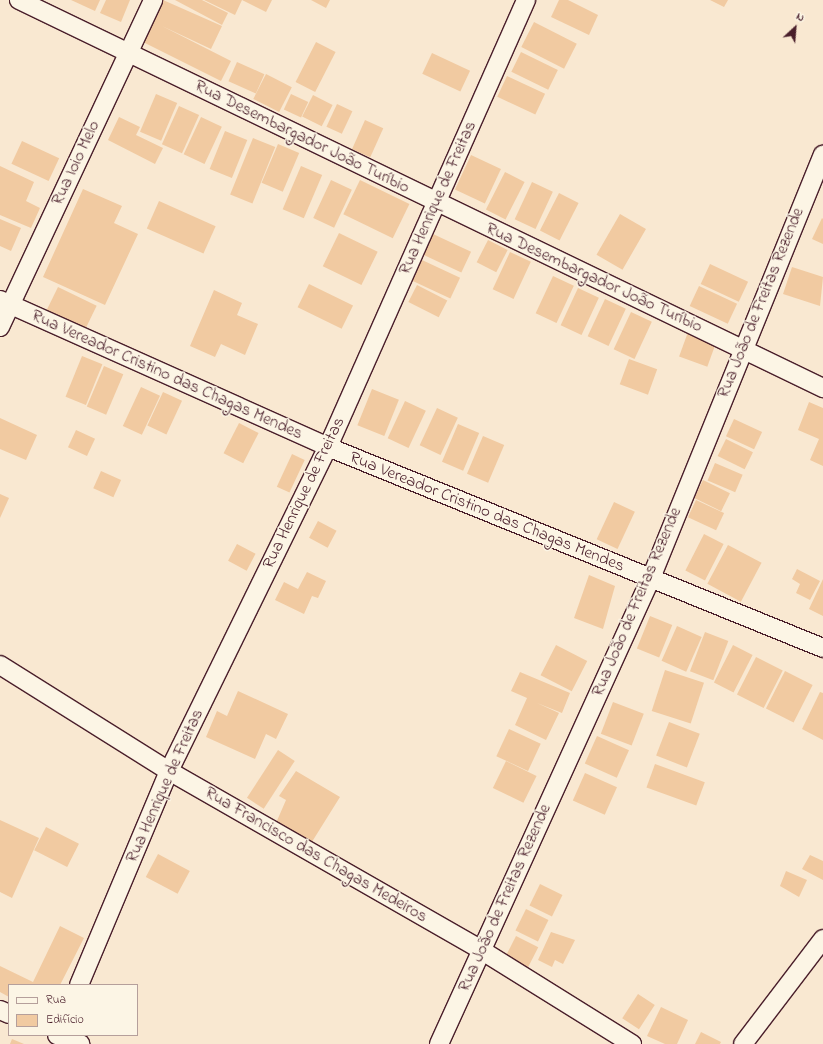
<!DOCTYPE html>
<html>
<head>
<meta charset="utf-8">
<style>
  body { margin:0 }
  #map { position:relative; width:823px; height:1044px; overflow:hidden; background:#f9e8d1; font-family:"Indie Flower",sans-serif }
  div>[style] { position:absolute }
  .building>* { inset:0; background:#f1caa1; transform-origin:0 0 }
  .roads { filter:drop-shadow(1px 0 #4a1f2b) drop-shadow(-1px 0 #4a1f2b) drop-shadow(0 1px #4a1f2b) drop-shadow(0 -1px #4a1f2b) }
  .street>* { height:18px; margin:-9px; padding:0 9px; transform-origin:9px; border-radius:9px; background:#fcf5e5 }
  span { translate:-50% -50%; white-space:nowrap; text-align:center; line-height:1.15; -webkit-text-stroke:3px #fcf5e5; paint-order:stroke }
  .street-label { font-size:17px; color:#4a1f2b }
  .legend { position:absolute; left:8px; top:984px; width:130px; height:52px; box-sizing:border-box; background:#fcf5e5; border:1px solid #b59f9b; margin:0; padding:5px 7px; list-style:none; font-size:12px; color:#4a1f2b }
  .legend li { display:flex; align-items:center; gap:8px; height:20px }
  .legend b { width:20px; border:1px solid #b59f9b }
  .north { position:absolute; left:775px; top:8px; width:40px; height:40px; -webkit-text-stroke:3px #fcf5e5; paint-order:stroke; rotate:26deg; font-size:11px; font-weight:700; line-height:16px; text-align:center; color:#4a1f2b }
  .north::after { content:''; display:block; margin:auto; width:14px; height:18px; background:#4a1f2b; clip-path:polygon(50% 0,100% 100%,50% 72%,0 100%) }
</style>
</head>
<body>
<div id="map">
  <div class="building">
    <div style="clip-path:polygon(71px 0,100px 0,95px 11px)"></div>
    <div style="clip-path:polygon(106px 0,130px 0,121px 22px,100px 13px)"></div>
    <div style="clip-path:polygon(163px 0,222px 26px,211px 49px,162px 26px,231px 61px,221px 81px,143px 42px)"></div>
    <div style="clip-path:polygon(175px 0,202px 0,228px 13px,222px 25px)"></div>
    <div style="clip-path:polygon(204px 0,272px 0,266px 12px,242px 0,235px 15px)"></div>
    <div style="clip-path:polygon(311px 0,330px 0,326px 8px)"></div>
    <div style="clip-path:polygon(559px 0,568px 0,598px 15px,589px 35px,551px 17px)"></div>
    <div style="clip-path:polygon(710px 0,728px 0,724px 7px)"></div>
    <div style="left:534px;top:22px;width:48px;height:28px;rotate:27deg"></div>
    <div style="left:316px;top:42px;width:22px;height:45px;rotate:27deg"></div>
    <div style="left:521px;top:52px;width:41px;height:22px;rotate:26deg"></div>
    <div style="left:432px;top:53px;width:42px;height:23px;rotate:25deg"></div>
    <div style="left:237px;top:62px;width:30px;height:21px;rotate:24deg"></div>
    <div style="left:266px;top:74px;width:29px;height:28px;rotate:27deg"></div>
    <div style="left:507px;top:76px;width:42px;height:23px;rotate:25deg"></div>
    <div style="left:156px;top:94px;width:23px;height:41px;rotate:23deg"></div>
    <div style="left:291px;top:94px;width:19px;height:17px;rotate:25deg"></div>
    <div style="left:313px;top:95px;width:22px;height:24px;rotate:27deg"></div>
    <div style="left:337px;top:104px;width:17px;height:25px;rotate:25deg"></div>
    <div style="left:179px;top:106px;width:22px;height:42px;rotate:24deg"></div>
    <div style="clip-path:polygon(119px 117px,140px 127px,136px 135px,163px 148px,155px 164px,108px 140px)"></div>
    <div style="left:201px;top:117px;width:23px;height:41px;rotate:25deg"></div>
    <div style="left:365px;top:120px;width:20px;height:32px;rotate:24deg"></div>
    <div style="left:225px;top:131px;width:24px;height:41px;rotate:22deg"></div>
    <div style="left:253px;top:138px;width:24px;height:61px;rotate:22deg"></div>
    <div style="left:22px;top:141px;width:41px;height:25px;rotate:25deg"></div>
    <div style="left:278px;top:144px;width:23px;height:42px;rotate:23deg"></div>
    <div style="left:471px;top:155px;width:33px;height:38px;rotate:25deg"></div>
    <div style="clip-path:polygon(0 166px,34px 182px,26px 201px,40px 208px,31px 228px,0 215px)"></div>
    <div style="left:301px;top:166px;width:23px;height:47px;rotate:23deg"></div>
    <div style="left:505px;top:172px;width:22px;height:42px;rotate:27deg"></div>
    <div style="left:331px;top:180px;width:23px;height:42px;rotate:25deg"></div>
    <div style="left:360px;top:180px;width:55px;height:38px;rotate:26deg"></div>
    <div style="left:532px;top:182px;width:23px;height:41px;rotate:25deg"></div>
    <div style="clip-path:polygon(83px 189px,122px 206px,114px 223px,138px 234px,105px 305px,43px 277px)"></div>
    <div style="left:559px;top:193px;width:22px;height:42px;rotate:27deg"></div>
    <div style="left:159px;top:201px;width:62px;height:30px;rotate:24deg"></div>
    <div style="left:620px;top:214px;width:30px;height:47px;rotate:30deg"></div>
    <div style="clip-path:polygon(822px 218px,823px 219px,823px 244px,812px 239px)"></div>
    <div style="clip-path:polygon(0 219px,21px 228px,11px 251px,0 246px)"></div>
    <div style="left:339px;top:233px;width:43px;height:37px;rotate:26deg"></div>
    <div style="left:433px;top:234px;width:42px;height:23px;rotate:25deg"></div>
    <div style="left:488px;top:240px;width:22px;height:25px;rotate:27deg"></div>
    <div style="left:510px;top:252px;width:23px;height:41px;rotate:25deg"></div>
    <div style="left:422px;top:260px;width:42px;height:23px;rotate:25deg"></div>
    <div style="left:710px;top:264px;width:42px;height:22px;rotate:25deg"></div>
    <div style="clip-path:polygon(792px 267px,823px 277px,820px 306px,783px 294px)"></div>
    <div style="left:553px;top:276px;width:23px;height:41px;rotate:25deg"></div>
    <div style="left:309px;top:284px;width:49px;height:26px;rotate:26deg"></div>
    <div style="left:417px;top:285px;width:34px;height:19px;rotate:27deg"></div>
    <div style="left:699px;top:286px;width:42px;height:22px;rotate:25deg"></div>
    <div style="left:58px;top:287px;width:43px;height:26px;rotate:26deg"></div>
    <div style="left:578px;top:288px;width:23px;height:41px;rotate:25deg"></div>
    <div style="clip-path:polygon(214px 290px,242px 303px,237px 315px,258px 324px,245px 355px,221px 344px,215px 357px,190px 346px)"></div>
    <div style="left:605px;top:299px;width:23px;height:41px;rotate:25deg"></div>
    <div style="left:631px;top:312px;width:23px;height:41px;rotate:25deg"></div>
    <div style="left:688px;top:332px;width:30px;height:26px;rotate:20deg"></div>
    <div style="left:82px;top:356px;width:22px;height:44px;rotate:22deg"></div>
    <div style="left:629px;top:359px;width:30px;height:27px;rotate:20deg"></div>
    <div style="left:104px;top:366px;width:21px;height:44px;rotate:23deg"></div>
    <div style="left:141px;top:387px;width:21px;height:43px;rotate:25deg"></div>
    <div style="left:372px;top:389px;width:29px;height:39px;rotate:22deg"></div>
    <div style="left:163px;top:392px;width:21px;height:37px;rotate:25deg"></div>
    <div style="left:405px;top:401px;width:23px;height:41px;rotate:25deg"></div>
    <div style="clip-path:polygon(809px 402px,823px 408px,823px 466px,810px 460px,819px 439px,798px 430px)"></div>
    <div style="left:437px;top:408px;width:23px;height:41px;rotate:25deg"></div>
    <div style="clip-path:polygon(0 418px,37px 435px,26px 460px,0 449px)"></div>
    <div style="left:734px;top:419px;width:31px;height:19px;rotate:25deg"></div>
    <div style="left:239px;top:423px;width:22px;height:34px;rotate:27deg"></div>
    <div style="left:458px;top:424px;width:23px;height:41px;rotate:23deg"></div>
    <div style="left:76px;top:430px;width:21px;height:19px;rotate:25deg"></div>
    <div style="left:483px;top:436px;width:23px;height:41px;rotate:23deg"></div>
    <div style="left:726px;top:439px;width:30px;height:19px;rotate:26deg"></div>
    <div style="left:292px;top:454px;width:14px;height:36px;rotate:25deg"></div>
    <div style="left:715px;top:463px;width:30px;height:19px;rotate:23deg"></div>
    <div style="left:101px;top:471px;width:22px;height:19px;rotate:24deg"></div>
    <div style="left:703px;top:480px;width:30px;height:20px;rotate:26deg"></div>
    <div style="clip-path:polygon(0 494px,9px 498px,0 518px)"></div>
    <div style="left:696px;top:500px;width:31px;height:19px;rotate:25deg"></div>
    <div style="left:614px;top:502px;width:23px;height:41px;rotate:25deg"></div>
    <div style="left:318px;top:521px;width:21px;height:19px;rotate:28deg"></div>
    <div style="left:704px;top:534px;width:22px;height:41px;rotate:27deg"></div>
    <div style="left:237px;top:544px;width:21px;height:19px;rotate:28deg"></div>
    <div style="left:728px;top:545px;width:38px;height:44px;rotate:28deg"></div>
    <div style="clip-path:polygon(797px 569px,820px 581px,810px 600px,796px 593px,800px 584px,792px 579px)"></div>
    <div style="clip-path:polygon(307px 572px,326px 581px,318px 598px,312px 596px,304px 614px,275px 600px,284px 582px,298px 589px)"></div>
    <div style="clip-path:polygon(589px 575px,615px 586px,603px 629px,574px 618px)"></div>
    <div style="clip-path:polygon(823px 579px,823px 616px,809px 609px)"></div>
    <div style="left:650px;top:616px;width:24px;height:35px;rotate:22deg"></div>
    <div style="left:677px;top:626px;width:27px;height:38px;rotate:24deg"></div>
    <div style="left:705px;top:632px;width:25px;height:42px;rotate:21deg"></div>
    <div style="left:556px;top:645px;width:35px;height:34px;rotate:27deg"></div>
    <div style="left:733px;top:645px;width:22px;height:42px;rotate:27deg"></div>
    <div style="left:756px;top:657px;width:30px;height:42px;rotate:27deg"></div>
    <div style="left:665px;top:670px;width:41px;height:43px;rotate:18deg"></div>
    <div style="left:785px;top:671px;width:31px;height:42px;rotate:27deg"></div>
    <div style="clip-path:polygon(520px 672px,570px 693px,562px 713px,537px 703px,559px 713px,546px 740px,515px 725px,527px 698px,511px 691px)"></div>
    <div style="clip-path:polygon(238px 691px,288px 714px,276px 739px,266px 734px,255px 759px,206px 737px,217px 711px,227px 716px)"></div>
    <div style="clip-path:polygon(820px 692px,823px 693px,823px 740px,802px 729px)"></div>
    <div style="left:613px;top:702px;width:33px;height:34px;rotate:21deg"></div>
    <div style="left:669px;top:722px;width:33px;height:36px;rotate:21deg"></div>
    <div style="left:509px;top:729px;width:35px;height:30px;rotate:25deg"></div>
    <div style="left:597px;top:736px;width:35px;height:30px;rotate:24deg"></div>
    <div style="left:278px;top:750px;width:20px;height:57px;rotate:33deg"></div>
    <div style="left:506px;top:761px;width:34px;height:30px;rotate:26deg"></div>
    <div style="left:655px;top:764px;width:53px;height:25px;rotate:20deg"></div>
    <div style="clip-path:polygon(296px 771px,340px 797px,310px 845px,276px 823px,286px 800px,279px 796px)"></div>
    <div style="left:585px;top:773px;width:35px;height:30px;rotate:24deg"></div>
    <div style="clip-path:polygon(0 820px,39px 838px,12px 898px,0 892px)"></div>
    <div style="left:46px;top:827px;width:37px;height:26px;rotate:27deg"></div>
    <div style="left:158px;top:854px;width:36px;height:26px;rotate:28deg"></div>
    <div style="clip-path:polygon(810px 855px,823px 861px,823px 880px,802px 869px)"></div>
    <div style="clip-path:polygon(786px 871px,807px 880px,799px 897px,780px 886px)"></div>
    <div style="left:540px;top:884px;width:25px;height:24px;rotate:26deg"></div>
    <div style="left:526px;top:909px;width:25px;height:24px;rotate:26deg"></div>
    <div style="clip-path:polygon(60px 926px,84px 938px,60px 985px,9px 985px,9px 997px,0 992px,0 966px,33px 982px)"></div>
    <div style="clip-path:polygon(551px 932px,575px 940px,563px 964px,555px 960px,552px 967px,538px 960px)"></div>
    <div style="left:516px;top:936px;width:25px;height:25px;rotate:27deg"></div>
    <div style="left:638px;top:994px;width:20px;height:29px;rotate:33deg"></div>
    <div style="clip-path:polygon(661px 1007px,688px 1020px,677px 1044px,665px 1044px,647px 1036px)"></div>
    <div style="clip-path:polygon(701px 1032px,721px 1042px,720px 1044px,695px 1044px)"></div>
    <div style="clip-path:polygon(12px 1039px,24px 1044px,10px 1044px)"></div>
  </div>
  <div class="roads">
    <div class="street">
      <div style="left:19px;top:0;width:893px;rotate:25.76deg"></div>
      <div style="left:0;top:300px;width:359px;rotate:24.1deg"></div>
      <div style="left:328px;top:447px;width:534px;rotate:22.1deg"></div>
      <div style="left:0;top:327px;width:361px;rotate:-64.9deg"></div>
      <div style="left:0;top:665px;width:199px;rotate:32.1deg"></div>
      <div style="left:169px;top:771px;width:360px;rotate:29.8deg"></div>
      <div style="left:481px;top:950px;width:178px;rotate:31.9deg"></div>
      <div style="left:79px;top:985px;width:232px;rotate:-67.2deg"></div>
      <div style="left:169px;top:771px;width:361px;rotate:-63.9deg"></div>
      <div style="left:328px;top:447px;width:489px;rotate:-66.1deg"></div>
      <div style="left:0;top:1010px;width:10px;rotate:24deg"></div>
      <div style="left:57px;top:1035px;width:25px;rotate:21deg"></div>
      <div style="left:439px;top:1044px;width:512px;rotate:-65.54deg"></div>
      <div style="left:651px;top:578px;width:457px;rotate:-67.9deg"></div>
      <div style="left:743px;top:1044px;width:132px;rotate:-52.7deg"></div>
    </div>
  </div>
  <div class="street-label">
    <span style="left:302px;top:137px;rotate:26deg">Rua Desembargador João Turíbio</span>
    <span style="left:76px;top:163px;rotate:-65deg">Rua Ioio Melo</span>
    <span style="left:438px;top:198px;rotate:-66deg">Rua Henrique de Freitas</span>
    <span style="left:594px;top:278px;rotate:25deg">Rua Desembargador João Turíbio</span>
    <span style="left:761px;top:303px;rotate:-68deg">Rua João de Freitas Rezende</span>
    <span style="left:167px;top:375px;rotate:24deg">Rua Vereador Cristino das Chagas Mendes</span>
    <span style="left:304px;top:493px;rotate:-64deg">Rua Henrique de Freitas</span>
    <span style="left:487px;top:512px;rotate:22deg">Rua Vereador Cristino das Chagas Mendes</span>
    <span style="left:637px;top:602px;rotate:-67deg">Rua João de Freitas Rezende</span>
    <span style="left:165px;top:786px;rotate:-66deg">Rua Henrique de Freitas</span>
    <span style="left:316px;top:855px;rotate:30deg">Rua Francisco das Chagas Medeiros</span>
    <span style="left:505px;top:898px;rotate:-66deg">Rua João de Freitas Rezende</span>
  </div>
  <ul class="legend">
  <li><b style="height:5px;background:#fcf5e5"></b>Rua</li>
  <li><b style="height:11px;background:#f1caa1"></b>Edifício</li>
  </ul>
  <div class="north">N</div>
</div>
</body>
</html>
